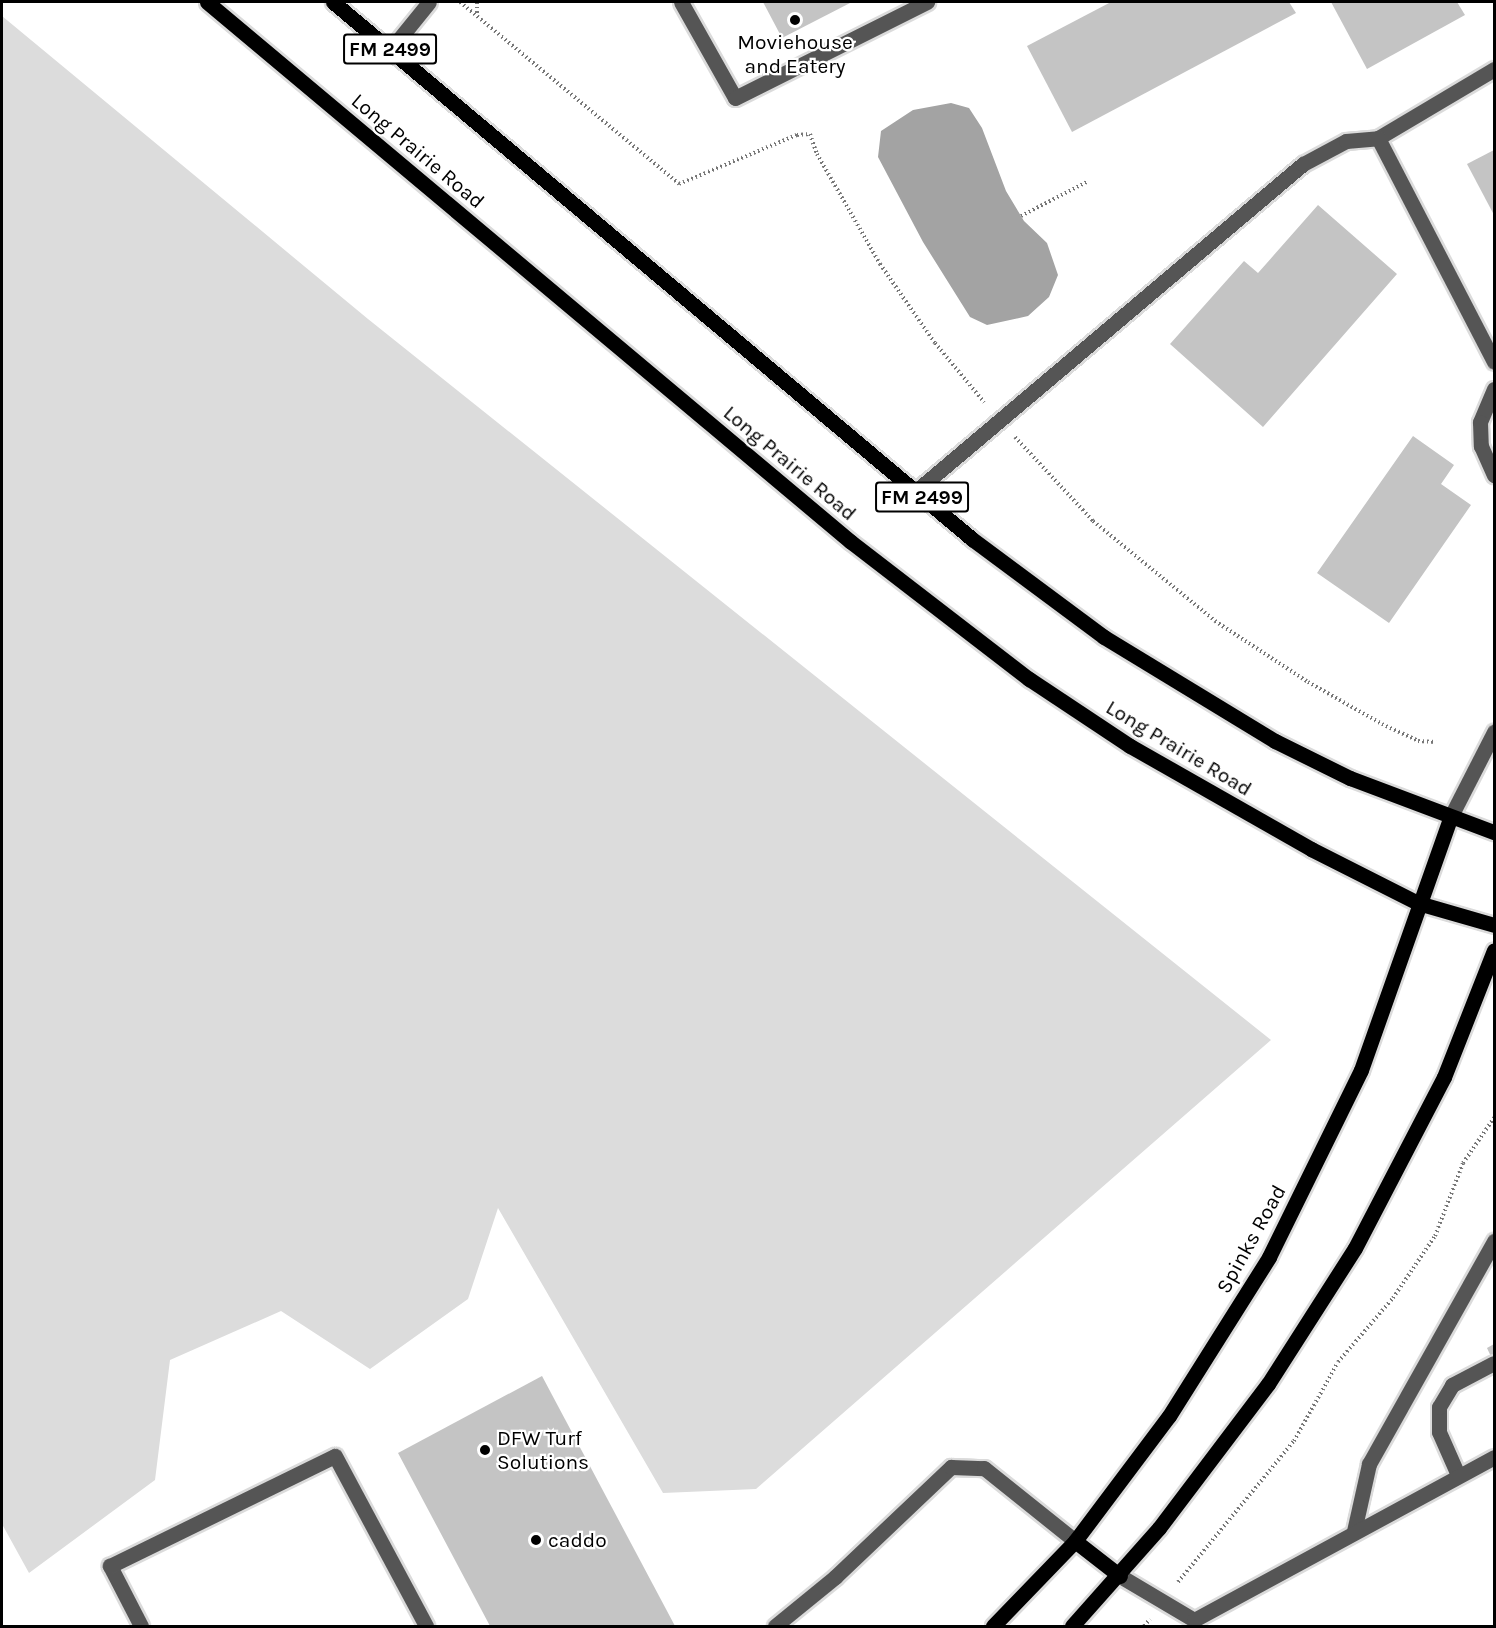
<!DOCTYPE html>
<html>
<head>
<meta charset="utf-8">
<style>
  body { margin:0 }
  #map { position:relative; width:1496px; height:1628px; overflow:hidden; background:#fff; font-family:Karla,sans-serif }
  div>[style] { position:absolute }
  .green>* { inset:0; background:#dcdcdc }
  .water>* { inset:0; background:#a3a3a3 }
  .building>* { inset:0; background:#c4c4c4 }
  .path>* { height:4px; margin-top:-2px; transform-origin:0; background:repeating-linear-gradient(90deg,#777 0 1.5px,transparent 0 4.5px) }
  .roads { filter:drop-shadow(2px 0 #dbdbdb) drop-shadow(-2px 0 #dbdbdb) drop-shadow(0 2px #dbdbdb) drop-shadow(0 -2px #dbdbdb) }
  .minor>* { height:15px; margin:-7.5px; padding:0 7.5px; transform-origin:7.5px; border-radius:7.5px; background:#555 }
  .major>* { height:15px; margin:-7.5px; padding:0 7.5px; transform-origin:7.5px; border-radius:7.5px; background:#000 }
  .dots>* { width:16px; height:16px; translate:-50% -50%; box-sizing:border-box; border:3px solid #fff; border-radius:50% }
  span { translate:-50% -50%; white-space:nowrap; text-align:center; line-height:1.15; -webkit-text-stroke:4.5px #fff; paint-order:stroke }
  .shield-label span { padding:2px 4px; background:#fff; border:2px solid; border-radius:4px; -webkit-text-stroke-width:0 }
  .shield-label { font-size:20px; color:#000; font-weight:700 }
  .poi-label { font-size:21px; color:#000 }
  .left { translate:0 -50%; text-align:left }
  .street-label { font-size:21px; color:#000 }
  .frame { position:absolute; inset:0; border:3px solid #000; pointer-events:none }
</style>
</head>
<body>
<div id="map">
  <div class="green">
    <div style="clip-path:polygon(2px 16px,368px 319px,1271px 1040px,756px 1489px,663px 1493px,498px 1208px,468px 1299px,370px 1369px,281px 1311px,170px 1360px,155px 1480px,29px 1573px,2px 1524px)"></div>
  </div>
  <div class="water">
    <div style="clip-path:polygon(951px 103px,969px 108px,982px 128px,1006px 191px,1024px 221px,1047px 243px,1058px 275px,1049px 297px,1028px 316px,987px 325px,970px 317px,923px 242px,878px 157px,881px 131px,913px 110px)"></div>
  </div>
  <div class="building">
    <div style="clip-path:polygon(763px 2px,852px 2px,782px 38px)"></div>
    <div style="clip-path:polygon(1111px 2px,1289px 2px,1296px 13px,1072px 132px,1027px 46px)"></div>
    <div style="clip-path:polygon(1331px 2px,1457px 2px,1465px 15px,1367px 69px)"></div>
    <div style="clip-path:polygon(1494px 150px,1494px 215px,1467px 164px)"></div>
    <div style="clip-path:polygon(1318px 205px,1397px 274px,1263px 427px,1170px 344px,1244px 261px,1258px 273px)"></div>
    <div style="clip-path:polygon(1413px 436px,1454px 465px,1441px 484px,1471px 505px,1389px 623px,1317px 573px)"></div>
    <div style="clip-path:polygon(1494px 1344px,1494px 1363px,1487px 1348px)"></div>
    <div style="clip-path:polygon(542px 1376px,675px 1626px,490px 1626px,398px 1453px)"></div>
  </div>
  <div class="path">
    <div style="left:460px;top:2px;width:285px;rotate:39.7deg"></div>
    <div style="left:679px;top:184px;width:128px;rotate:-22.6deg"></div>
    <div style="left:797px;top:135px;width:13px;rotate:-4deg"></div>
    <div style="left:810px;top:134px;width:21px;rotate:71deg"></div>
    <div style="left:817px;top:154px;width:127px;rotate:60.2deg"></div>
    <div style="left:880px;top:264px;width:96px;rotate:55.2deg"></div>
    <div style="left:935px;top:343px;width:77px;rotate:50.3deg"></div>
    <div style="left:477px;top:13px;width:11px;rotate:-90deg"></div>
    <div style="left:1021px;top:216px;width:74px;rotate:-27.3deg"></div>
    <div style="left:1015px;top:437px;width:115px;rotate:47.1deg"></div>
    <div style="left:1093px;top:521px;width:158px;rotate:39.3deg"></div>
    <div style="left:1215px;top:621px;width:111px;rotate:33.3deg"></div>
    <div style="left:1308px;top:682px;width:85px;rotate:29.6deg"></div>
    <div style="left:1382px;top:724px;width:40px;rotate:25deg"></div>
    <div style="left:1418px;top:741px;width:18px;rotate:3deg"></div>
    <div style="left:1178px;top:1582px;width:183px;rotate:-50.6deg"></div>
    <div style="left:1294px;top:1441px;width:90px;rotate:-60.9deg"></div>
    <div style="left:1338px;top:1362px;width:84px;rotate:-49.3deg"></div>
    <div style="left:1393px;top:1298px;width:75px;rotate:-55.9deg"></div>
    <div style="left:1435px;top:1236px;width:78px;rotate:-69deg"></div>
    <div style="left:1463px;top:1163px;width:55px;rotate:-55.4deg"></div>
    <div style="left:1144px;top:1626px;width:9px;rotate:-49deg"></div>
  </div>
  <div class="roads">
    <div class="minor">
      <div style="left:681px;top:2px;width:110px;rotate:60.6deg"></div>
      <div style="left:735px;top:98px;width:215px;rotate:-26.6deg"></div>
      <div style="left:391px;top:49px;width:60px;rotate:-51deg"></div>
      <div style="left:1378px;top:138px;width:135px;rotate:-30.7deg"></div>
      <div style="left:1494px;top:389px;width:36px;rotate:113deg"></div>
      <div style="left:1480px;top:422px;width:24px;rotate:88deg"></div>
      <div style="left:1481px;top:446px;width:32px;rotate:66deg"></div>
      <div style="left:916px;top:491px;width:507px;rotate:-40.2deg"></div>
      <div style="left:1303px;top:164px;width:49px;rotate:-28.1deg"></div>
      <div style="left:1346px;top:141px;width:32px;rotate:-5deg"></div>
      <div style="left:1378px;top:138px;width:252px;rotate:62.6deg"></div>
      <div style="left:1450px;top:818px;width:97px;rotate:-62.9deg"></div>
      <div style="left:1458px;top:1475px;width:47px;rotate:-113.8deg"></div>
      <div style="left:1439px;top:1432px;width:25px;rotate:-90deg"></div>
      <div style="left:1439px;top:1407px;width:26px;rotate:-59deg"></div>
      <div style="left:1452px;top:1385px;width:47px;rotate:-27.6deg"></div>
      <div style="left:1354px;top:1531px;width:69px;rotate:-77.4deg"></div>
      <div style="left:1369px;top:1464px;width:256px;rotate:-60.7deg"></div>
      <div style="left:1120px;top:1576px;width:86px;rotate:30.7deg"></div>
      <div style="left:1194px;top:1620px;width:341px;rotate:-28.5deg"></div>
      <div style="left:141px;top:1626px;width:68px;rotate:-117.3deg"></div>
      <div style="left:110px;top:1566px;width:250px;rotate:-26.1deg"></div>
      <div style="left:335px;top:1456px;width:193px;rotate:61.8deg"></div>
      <div style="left:775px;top:1626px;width:77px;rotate:-39.2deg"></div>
      <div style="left:835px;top:1577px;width:160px;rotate:-43.5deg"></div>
      <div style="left:951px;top:1467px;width:33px;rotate:2deg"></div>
      <div style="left:984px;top:1468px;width:117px;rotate:38.7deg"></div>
    </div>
    <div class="major">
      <div style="left:207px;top:2px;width:840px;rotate:39.98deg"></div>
      <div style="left:851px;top:542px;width:225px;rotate:37.6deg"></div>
      <div style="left:1029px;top:679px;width:121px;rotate:33.6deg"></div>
      <div style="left:1130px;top:746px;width:208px;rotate:29.6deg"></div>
      <div style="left:1311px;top:849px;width:120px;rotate:26.8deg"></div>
      <div style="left:1418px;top:903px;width:79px;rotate:16.1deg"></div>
      <div style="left:333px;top:2px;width:835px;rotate:40.04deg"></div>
      <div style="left:972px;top:539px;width:164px;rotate:36.6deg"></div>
      <div style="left:1104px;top:637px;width:200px;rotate:31.3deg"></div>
      <div style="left:1275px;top:741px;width:84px;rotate:26.3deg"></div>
      <div style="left:1350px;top:778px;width:154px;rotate:20.6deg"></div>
      <div style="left:1075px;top:1541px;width:57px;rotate:37.9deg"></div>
      <div style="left:993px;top:1626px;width:118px;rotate:-46deg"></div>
      <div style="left:1075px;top:1541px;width:156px;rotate:-53.1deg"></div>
      <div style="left:1169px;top:1416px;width:188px;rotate:-57.8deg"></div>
      <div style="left:1269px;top:1257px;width:208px;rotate:-63.8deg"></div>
      <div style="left:1361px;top:1070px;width:267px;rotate:-70.5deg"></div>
      <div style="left:1072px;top:1626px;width:131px;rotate:-48.4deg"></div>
      <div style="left:1159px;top:1528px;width:181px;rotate:-52.9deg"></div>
      <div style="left:1268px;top:1384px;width:161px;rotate:-57.4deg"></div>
      <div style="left:1355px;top:1248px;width:193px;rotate:-62.5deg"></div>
      <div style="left:1444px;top:1077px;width:136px;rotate:-68.5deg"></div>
    </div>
  </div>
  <div class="dots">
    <div style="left:795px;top:20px;background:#000"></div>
    <div style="left:485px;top:1450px;background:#000"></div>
    <div style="left:536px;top:1540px;background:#000"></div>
  </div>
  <div class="shield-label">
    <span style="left:390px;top:49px">FM 2499</span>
    <span style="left:922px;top:497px">FM 2499</span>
  </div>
  <div class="poi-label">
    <span style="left:795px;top:54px">Moviehouse<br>and Eatery</span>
    <span class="left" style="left:497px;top:1450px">DFW Turf<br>Solutions</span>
    <span class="left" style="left:548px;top:1540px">caddo</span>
  </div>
  <div class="street-label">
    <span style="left:418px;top:151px;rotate:40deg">Long Prairie Road</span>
    <span style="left:790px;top:463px;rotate:40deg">Long Prairie Road</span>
    <span style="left:1179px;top:748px;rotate:31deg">Long Prairie Road</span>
    <span style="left:1251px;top:1239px;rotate:-61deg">Spinks Road</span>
  </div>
  <div class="frame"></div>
</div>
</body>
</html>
